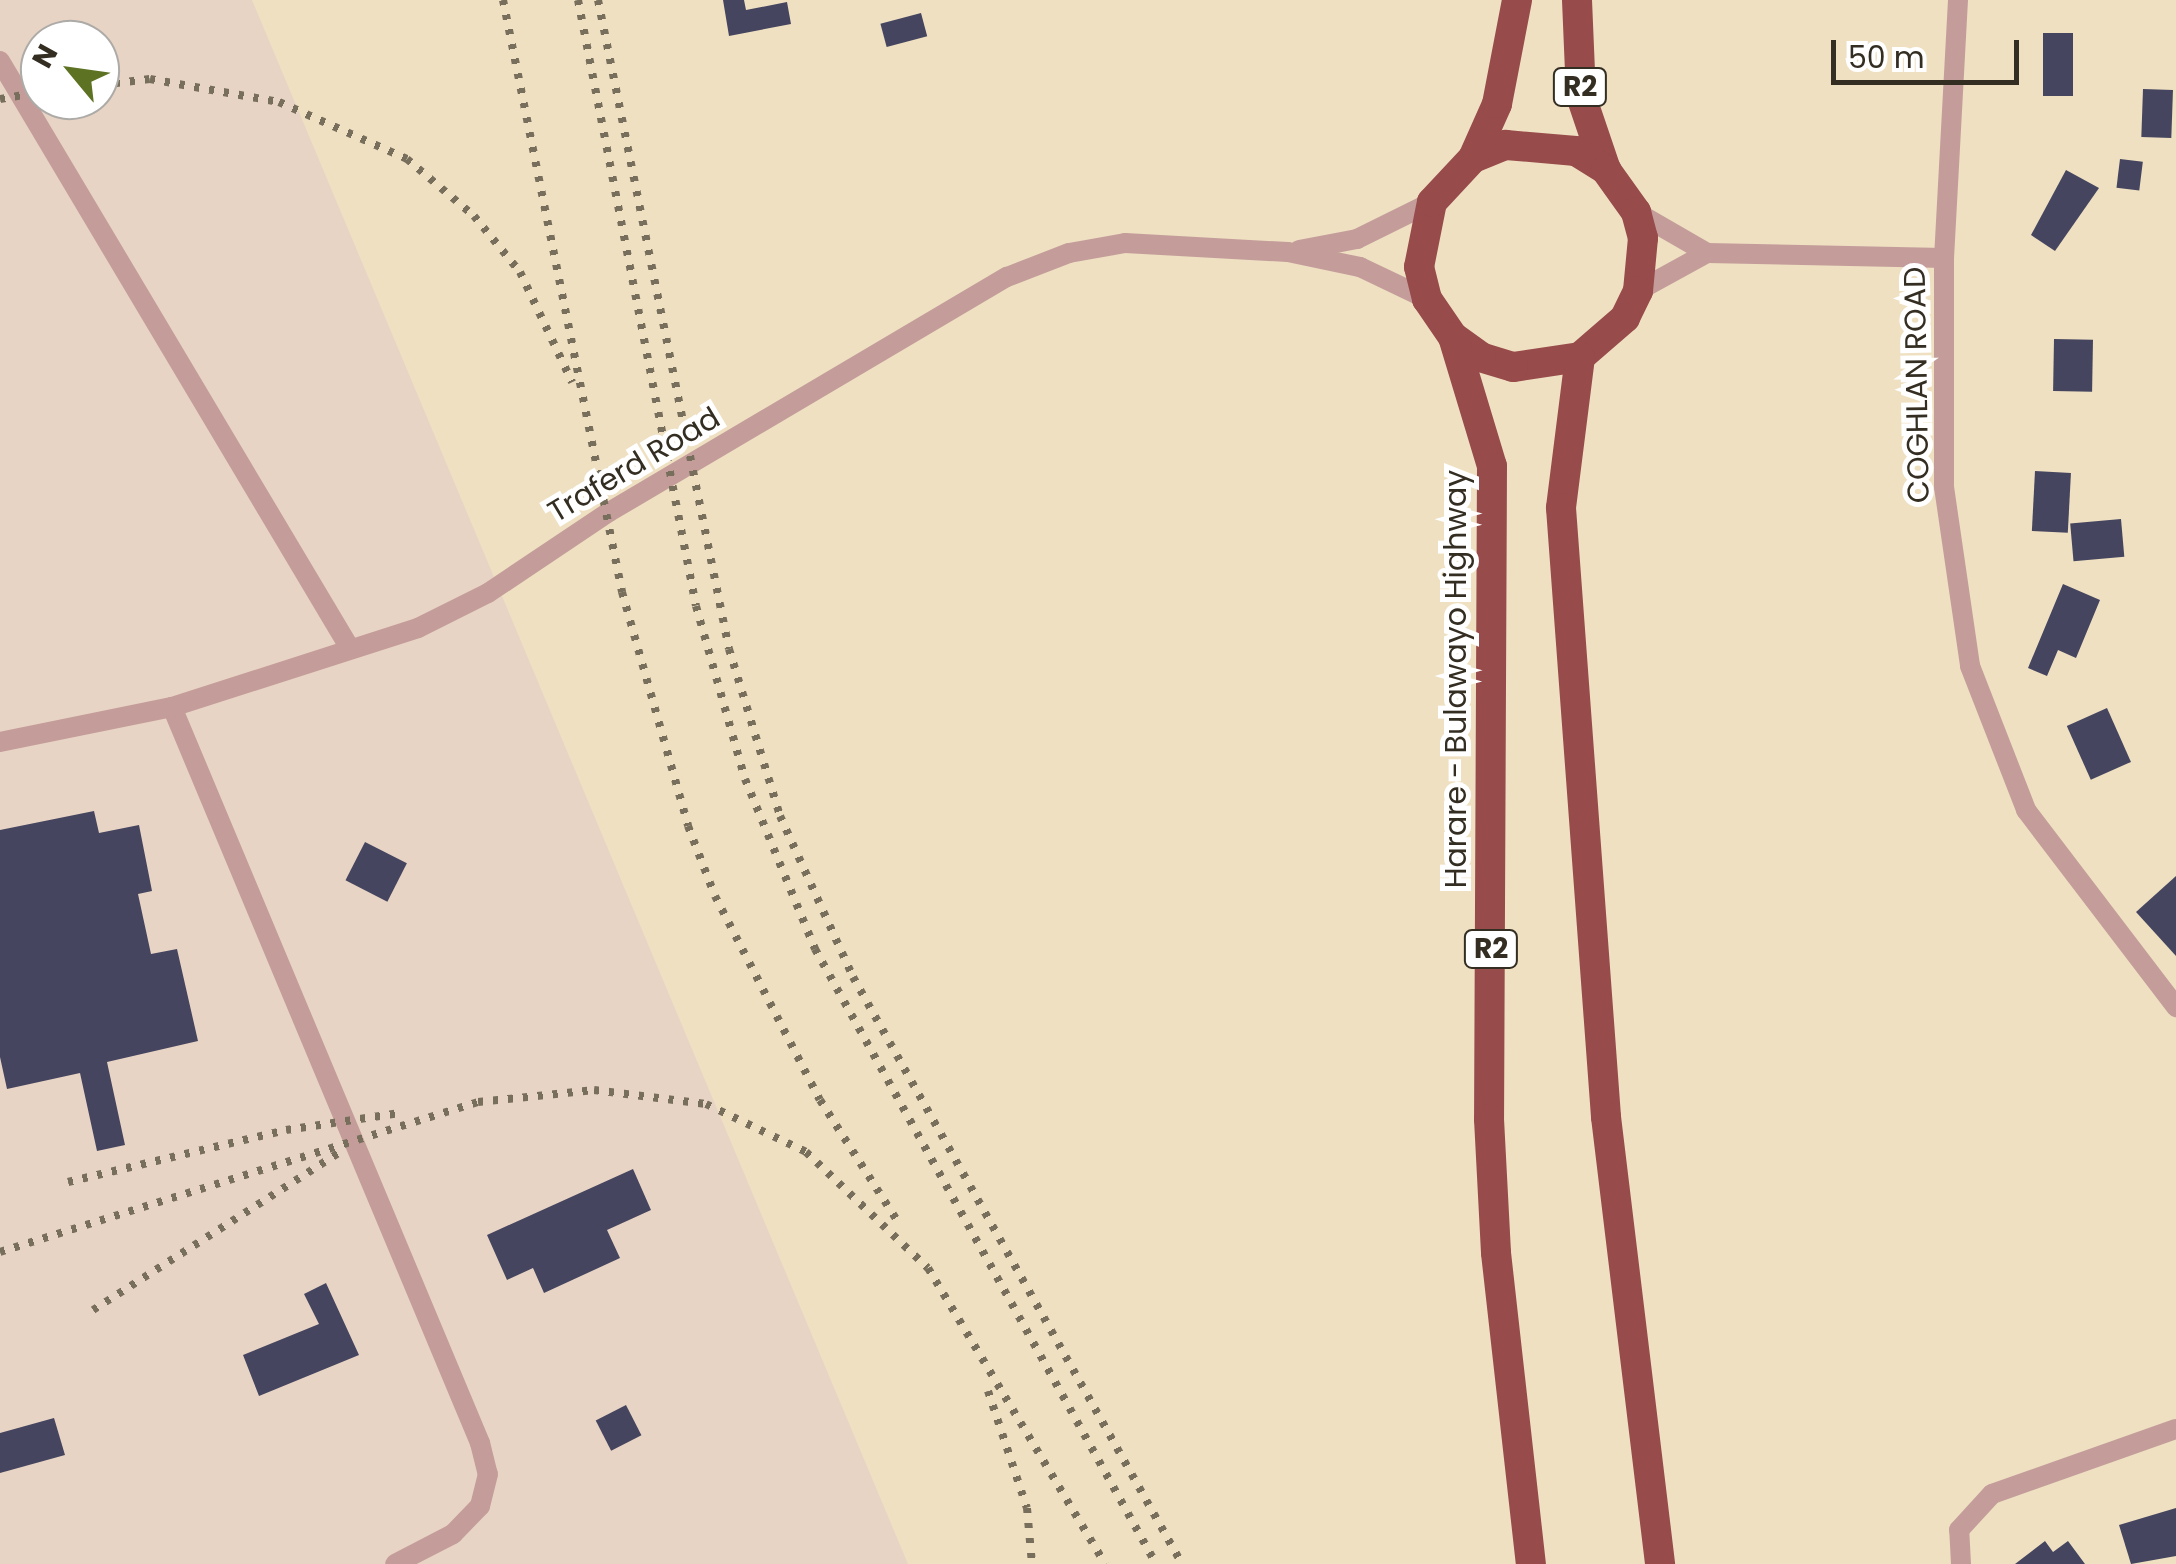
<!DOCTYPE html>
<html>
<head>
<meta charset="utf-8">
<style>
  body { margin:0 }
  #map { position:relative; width:2176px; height:1564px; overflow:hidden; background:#efe0c2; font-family:Poppins,sans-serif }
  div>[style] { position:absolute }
  .industrial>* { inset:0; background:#e8d4c5 }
  .building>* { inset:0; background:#45455f; transform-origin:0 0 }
  .street>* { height:20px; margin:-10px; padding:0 10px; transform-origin:10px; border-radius:10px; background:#c49d9b }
  .highway>* { height:30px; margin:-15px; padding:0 15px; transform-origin:15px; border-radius:15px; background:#984b4b }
  .rail>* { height:8px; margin-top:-4px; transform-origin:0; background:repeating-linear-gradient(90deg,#776e5c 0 5px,transparent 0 15px) }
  span { translate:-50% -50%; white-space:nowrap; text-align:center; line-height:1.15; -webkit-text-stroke:10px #fff; paint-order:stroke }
  .shield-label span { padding:2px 8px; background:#fff; border:2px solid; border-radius:8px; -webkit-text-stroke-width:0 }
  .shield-label { font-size:28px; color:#332d22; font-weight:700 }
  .street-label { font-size:30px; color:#332d22 }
  .north { position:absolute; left:20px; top:20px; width:100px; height:100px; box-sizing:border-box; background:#fff; border:2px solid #adaba7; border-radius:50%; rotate:299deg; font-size:28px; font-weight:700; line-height:40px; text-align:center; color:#332d22 }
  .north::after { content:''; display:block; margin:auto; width:35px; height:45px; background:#5d7323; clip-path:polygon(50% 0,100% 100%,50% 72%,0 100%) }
  .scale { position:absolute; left:1831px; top:40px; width:188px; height:45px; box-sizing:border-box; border:5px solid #332d22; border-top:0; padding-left:12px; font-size:30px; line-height:35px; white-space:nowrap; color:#332d22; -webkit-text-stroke:8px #fff; paint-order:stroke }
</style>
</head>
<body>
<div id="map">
  <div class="industrial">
    <div style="clip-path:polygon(evenodd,0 0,252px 0,908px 1564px,0 1564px,0 0,40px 40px,100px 40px,100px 100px,40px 100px,40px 40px)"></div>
  </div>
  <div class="building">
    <div style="clip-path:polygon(723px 0,744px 0,746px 10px,787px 2px,791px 24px,729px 36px)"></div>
    <div style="left:921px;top:13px;width:24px;height:42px;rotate:75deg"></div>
    <div style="left:2043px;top:33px;width:30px;height:63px"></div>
    <div style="left:2143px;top:89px;width:30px;height:48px;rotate:2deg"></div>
    <div style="left:2120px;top:159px;width:23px;height:29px;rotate:7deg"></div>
    <div style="clip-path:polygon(2066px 170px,2099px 188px,2055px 251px,2031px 235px)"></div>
    <div style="left:2054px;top:339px;width:39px;height:52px;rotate:1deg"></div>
    <div style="left:2035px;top:471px;width:36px;height:60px;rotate:3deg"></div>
    <div style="left:2121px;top:519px;width:38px;height:51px;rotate:85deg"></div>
    <div style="clip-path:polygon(2063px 584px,2100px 600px,2076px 658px,2058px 650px,2047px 676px,2028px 668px)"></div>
    <div style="left:2107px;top:708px;width:59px;height:44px;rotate:66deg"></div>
    <div style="clip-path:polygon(94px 811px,99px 833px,139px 825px,152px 891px,138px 894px,151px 954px,177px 949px,198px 1041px,107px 1062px,125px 1145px,97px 1151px,80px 1073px,7px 1089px,0 1057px,0 830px)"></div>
    <div style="left:365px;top:842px;width:47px;height:43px;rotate:27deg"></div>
    <div style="clip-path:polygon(2176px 876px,2176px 956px,2136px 912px)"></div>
    <div style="clip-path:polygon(633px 1169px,651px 1210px,607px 1230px,620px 1258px,544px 1293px,533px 1268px,507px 1280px,487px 1235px)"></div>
    <div style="clip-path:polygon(326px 1283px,359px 1355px,259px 1396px,243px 1355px,319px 1324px,304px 1294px)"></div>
    <div style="left:626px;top:1405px;width:34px;height:34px;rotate:63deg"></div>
    <div style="clip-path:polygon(54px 1418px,65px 1455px,0 1473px,0 1433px)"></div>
    <div style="clip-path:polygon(2176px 1508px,2176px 1556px,2131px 1564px,2119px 1525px)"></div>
    <div style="clip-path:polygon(2045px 1541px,2053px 1552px,2068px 1541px,2085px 1564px,2015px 1564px)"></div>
  </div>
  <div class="street">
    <div style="left:1958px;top:0;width:258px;rotate:93.1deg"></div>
    <div style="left:1944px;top:258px;width:229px;rotate:90deg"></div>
    <div style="left:1944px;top:487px;width:181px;rotate:81.7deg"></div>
    <div style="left:1970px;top:666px;width:155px;rotate:68.7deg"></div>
    <div style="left:2026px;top:810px;width:248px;rotate:52.7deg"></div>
    <div style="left:0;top:61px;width:682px;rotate:59.22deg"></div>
    <div style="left:1636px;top:212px;width:82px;rotate:30deg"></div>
    <div style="left:1707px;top:253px;width:79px;rotate:151.2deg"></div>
    <div style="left:1299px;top:250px;width:59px;rotate:-10.7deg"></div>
    <div style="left:1357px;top:239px;width:84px;rotate:-26.3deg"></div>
    <div style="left:1707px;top:253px;width:237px;rotate:1.2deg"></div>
    <div style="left:172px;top:707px;width:798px;rotate:67.29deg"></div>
    <div style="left:480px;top:1443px;width:32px;rotate:76deg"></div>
    <div style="left:488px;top:1474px;width:33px;rotate:104deg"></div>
    <div style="left:480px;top:1506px;width:39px;rotate:134deg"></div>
    <div style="left:453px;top:1534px;width:65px;rotate:152.7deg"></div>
    <div style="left:0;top:742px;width:176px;rotate:-11.5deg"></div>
    <div style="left:172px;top:707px;width:258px;rotate:-17.8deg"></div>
    <div style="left:418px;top:628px;width:78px;rotate:-26.6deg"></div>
    <div style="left:488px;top:593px;width:146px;rotate:-33.8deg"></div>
    <div style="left:609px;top:512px;width:462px;rotate:-30.6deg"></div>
    <div style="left:1007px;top:277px;width:66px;rotate:-21.2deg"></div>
    <div style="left:1069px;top:253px;width:57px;rotate:-10.1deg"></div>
    <div style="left:1125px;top:243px;width:163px;rotate:3.2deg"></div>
    <div style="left:1288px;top:252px;width:74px;rotate:11.8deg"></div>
    <div style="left:1360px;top:267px;width:74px;rotate:25.5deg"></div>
    <div style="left:1961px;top:1564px;width:34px;rotate:-93deg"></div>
    <div style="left:1959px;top:1530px;width:49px;rotate:-47.5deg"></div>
    <div style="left:1992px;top:1494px;width:195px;rotate:-19.5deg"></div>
  </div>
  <div class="highway">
    <div style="left:1577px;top:0;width:96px;rotate:87.6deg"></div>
    <div style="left:1581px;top:96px;width:78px;rotate:71.3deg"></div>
    <div style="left:1473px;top:158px;width:35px;rotate:-22deg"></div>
    <div style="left:1506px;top:145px;width:70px;rotate:4.9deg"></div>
    <div style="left:1576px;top:151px;width:36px;rotate:32deg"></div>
    <div style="left:1606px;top:170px;width:52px;rotate:54.5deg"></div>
    <div style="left:1636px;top:212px;width:27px;rotate:75deg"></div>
    <div style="left:1643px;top:238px;width:53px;rotate:95.4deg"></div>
    <div style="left:1638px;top:291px;width:30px;rotate:116deg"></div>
    <div style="left:1625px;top:318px;width:60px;rotate:139.1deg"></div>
    <div style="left:1580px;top:357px;width:68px;rotate:171.5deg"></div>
    <div style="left:1513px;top:367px;width:34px;rotate:-163deg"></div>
    <div style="left:1481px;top:357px;width:34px;rotate:-144deg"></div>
    <div style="left:1453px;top:337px;width:46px;rotate:-124.4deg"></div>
    <div style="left:1427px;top:299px;width:33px;rotate:-104deg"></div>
    <div style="left:1419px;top:267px;width:66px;rotate:-78.7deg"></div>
    <div style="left:1432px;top:202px;width:60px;rotate:-47deg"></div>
    <div style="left:1473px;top:158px;width:59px;rotate:-66deg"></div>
    <div style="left:1497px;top:104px;width:106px;rotate:-79.1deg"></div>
    <div style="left:1453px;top:337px;width:135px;rotate:73.2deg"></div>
    <div style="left:1492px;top:466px;width:653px;rotate:90.26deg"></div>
    <div style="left:1489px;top:1119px;width:134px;rotate:87deg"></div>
    <div style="left:1496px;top:1253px;width:313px;rotate:83.6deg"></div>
    <div style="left:1580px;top:357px;width:152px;rotate:97.2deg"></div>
    <div style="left:1561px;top:508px;width:611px;rotate:85.77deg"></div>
    <div style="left:1606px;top:1117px;width:450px;rotate:83.1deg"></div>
  </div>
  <div class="rail">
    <div style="left:503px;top:0;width:604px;rotate:78.63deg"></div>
    <div style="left:622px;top:592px;width:243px;rotate:74.2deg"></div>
    <div style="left:688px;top:826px;width:75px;rotate:68.9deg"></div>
    <div style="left:715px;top:896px;width:229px;rotate:62.8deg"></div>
    <div style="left:820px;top:1100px;width:148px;rotate:57.4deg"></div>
    <div style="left:578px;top:0;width:617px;rotate:78.98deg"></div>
    <div style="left:696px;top:606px;width:180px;rotate:74.2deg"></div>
    <div style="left:745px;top:779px;width:184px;rotate:67.6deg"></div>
    <div style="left:815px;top:949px;width:703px;rotate:60.99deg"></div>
    <div style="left:598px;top:0;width:662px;rotate:78.59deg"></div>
    <div style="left:729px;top:649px;width:175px;rotate:73deg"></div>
    <div style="left:780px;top:816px;width:177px;rotate:65.6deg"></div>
    <div style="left:853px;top:977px;width:673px;rotate:60.73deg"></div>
    <div style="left:100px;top:85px;width:50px;rotate:-6.8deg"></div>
    <div style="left:150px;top:79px;width:131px;rotate:10.1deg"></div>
    <div style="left:279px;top:102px;width:140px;rotate:24deg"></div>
    <div style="left:407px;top:159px;width:88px;rotate:40.4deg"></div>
    <div style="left:474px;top:216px;width:72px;rotate:50.6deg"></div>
    <div style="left:520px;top:272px;width:122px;rotate:64.7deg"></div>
    <div style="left:0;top:99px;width:41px;rotate:-9.9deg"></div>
    <div style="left:68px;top:1182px;width:224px;rotate:-13.4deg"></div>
    <div style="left:286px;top:1130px;width:115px;rotate:-8.5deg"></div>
    <div style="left:0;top:1252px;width:501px;rotate:-17.42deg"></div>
    <div style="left:478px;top:1102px;width:117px;rotate:-5.9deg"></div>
    <div style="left:594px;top:1090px;width:113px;rotate:7.1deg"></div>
    <div style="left:706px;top:1104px;width:111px;rotate:25.6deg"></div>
    <div style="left:806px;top:1152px;width:168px;rotate:43.6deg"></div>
    <div style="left:928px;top:1268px;width:345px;rotate:59.1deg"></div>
    <div style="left:93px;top:1310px;width:293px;rotate:-32.6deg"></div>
    <div style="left:988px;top:1391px;width:123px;rotate:71.6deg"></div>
    <div style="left:1027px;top:1508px;width:56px;rotate:84.9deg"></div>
  </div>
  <div class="shield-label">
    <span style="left:1580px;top:87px">R2</span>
    <span style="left:1491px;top:949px">R2</span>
  </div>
  <div class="street-label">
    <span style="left:1917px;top:385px;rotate:-91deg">COGHLAN ROAD</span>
    <span style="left:634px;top:465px;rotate:-31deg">Traferd Road</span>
    <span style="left:1456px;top:679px;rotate:-90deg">Harare - Bulawayo Highway</span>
  </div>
  <div class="north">N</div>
  <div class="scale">50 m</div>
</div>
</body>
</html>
